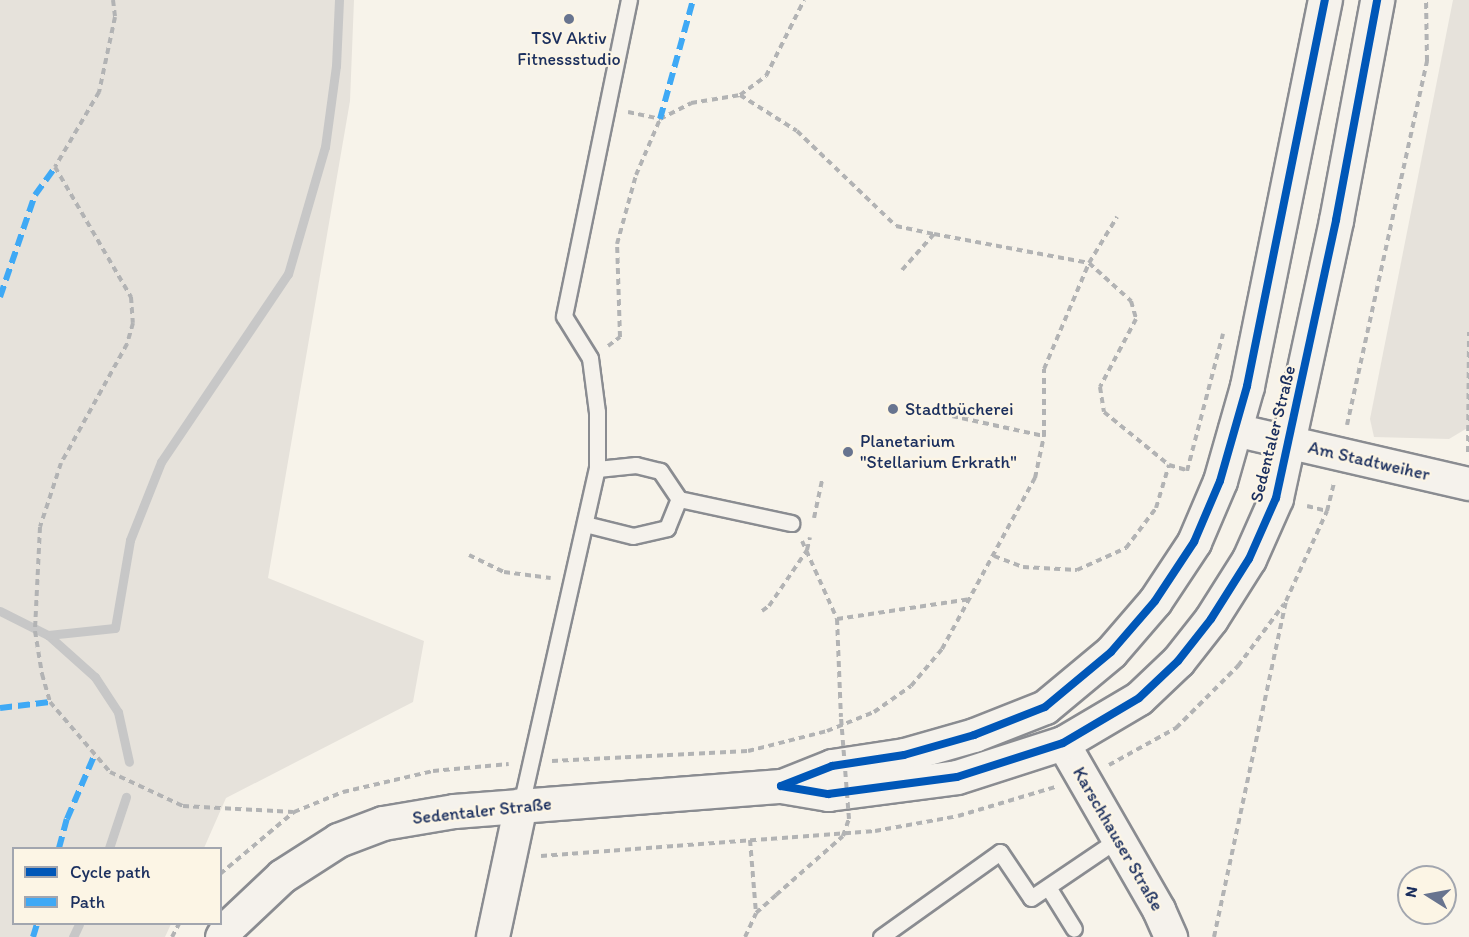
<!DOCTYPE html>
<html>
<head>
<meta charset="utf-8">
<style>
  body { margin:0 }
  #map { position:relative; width:1469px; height:937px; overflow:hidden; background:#f7f3ea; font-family:Itim,sans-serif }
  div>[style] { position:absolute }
  .green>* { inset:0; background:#e6e2db }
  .stream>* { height:9px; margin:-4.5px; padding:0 4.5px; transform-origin:4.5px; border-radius:4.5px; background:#c7c7c7 }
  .path>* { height:4px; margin-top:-2px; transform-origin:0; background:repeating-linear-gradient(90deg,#b2b3b4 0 6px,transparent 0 10.5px) }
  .roads { filter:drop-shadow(2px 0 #8a8c91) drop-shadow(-2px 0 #8a8c91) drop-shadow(0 2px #8a8c91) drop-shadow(0 -2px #8a8c91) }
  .service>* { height:15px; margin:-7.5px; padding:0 7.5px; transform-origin:7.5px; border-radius:7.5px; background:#f5f2ec }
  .minor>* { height:32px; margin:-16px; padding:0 16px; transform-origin:16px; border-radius:16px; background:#f5f2ec }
  .tertiary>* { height:33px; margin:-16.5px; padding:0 16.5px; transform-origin:16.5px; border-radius:16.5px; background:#f5f2ec }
  .path-bridge>* { height:4px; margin-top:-2px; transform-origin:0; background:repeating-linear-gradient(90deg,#b2b3b4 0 6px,transparent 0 10.5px) }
  .quiet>* { height:6px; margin-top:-3px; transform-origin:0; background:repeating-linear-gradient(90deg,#3fa9f5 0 12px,transparent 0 18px) }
  .cycleway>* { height:8px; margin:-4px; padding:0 4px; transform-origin:4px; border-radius:4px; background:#0057b8 }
  .dots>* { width:16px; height:16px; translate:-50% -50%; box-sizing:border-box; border:3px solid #fcf5e5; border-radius:50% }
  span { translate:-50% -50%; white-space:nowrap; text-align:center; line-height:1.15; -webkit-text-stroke:4.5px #fcf5e5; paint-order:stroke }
  .poi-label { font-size:18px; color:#1b2f5e }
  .left { translate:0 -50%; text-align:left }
  .street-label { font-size:18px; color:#1b2f5e }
  .legend { position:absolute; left:12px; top:847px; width:210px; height:78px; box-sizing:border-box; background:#fcf5e5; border:2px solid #a2a6af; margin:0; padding:8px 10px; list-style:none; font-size:18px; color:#1b2f5e }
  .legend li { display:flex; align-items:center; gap:12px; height:30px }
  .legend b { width:30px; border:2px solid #a2a6af }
  .north { position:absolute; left:1397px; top:865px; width:60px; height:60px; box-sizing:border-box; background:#fcf5e5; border:2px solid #a2a6af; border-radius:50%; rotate:281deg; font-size:16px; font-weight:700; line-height:24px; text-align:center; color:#1b2f5e }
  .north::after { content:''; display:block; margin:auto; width:21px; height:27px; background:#68748f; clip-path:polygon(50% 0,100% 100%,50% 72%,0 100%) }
</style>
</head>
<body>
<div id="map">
  <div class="green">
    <div style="clip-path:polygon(0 0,354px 0,350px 101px,268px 578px,424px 641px,413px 702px,226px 798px,204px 848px,14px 848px,14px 924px,171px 924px,165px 937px,0 937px)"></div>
    <div style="clip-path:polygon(1453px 0,1469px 0,1469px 427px,1449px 439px,1374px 437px,1370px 419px)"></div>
  </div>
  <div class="stream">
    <div style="left:0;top:611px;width:54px;rotate:26.6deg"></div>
    <div style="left:48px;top:635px;width:63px;rotate:41.8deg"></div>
    <div style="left:95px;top:677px;width:42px;rotate:56.7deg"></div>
    <div style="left:118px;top:712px;width:51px;rotate:77.6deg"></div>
    <div style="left:48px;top:635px;width:67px;rotate:-6deg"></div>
    <div style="left:115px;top:628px;width:89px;rotate:-80.3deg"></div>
    <div style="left:130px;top:540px;width:84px;rotate:-68.3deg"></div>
    <div style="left:161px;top:462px;width:227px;rotate:-56deg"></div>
    <div style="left:288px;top:274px;width:132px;rotate:-73.8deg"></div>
    <div style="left:325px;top:147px;width:82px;rotate:-82.3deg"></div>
    <div style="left:336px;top:66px;width:66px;rotate:-87.4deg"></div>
    <div style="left:109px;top:848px;width:54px;rotate:-71.6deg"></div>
    <div style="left:73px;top:937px;width:14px;rotate:-65deg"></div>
  </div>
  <div class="path">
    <div style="left:113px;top:0;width:17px;rotate:83deg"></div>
    <div style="left:115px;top:17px;width:77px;rotate:102deg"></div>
    <div style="left:99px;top:92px;width:87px;rotate:120.4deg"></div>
    <div style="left:55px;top:167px;width:151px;rotate:59.7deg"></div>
    <div style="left:131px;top:297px;width:26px;rotate:86deg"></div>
    <div style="left:133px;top:323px;width:22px;rotate:106deg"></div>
    <div style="left:127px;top:344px;width:136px;rotate:119deg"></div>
    <div style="left:61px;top:463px;width:67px;rotate:108.2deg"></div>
    <div style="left:40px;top:527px;width:104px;rotate:92.8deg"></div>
    <div style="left:35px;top:631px;width:44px;rotate:80.8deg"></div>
    <div style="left:42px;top:674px;width:29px;rotate:74deg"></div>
    <div style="left:50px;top:702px;width:92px;rotate:49.4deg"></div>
    <div style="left:110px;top:772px;width:81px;rotate:25deg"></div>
    <div style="left:183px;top:806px;width:110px;rotate:3.1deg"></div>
    <div style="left:740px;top:95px;width:67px;rotate:32.3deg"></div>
    <div style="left:797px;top:131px;width:137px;rotate:43.8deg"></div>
    <div style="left:896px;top:226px;width:39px;rotate:12deg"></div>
    <div style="left:628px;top:112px;width:33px;rotate:12deg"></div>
    <div style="left:902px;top:270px;width:48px;rotate:-48.4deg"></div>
    <div style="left:934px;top:234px;width:158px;rotate:10.6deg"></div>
    <div style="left:1089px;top:263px;width:54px;rotate:-58.7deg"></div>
    <div style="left:608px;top:346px;width:15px;rotate:-37deg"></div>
    <div style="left:620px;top:337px;width:93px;rotate:-91.8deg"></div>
    <div style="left:617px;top:244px;width:72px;rotate:-74.6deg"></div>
    <div style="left:636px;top:175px;width:61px;rotate:-66.8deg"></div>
    <div style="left:660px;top:119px;width:35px;rotate:-27deg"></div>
    <div style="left:691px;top:103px;width:50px;rotate:-9.3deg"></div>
    <div style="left:740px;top:95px;width:32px;rotate:-36deg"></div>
    <div style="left:766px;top:76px;width:85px;rotate:-63.4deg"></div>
    <div style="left:952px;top:416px;width:94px;rotate:12.3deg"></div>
    <div style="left:1347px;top:425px;width:373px;rotate:-77.6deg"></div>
    <div style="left:1427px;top:61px;width:61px;rotate:-90.9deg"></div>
    <div style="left:1468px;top:452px;width:120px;rotate:-89.5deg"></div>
    <div style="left:1187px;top:471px;width:142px;rotate:-75.3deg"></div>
    <div style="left:1307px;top:506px;width:21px;rotate:14deg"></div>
    <div style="left:814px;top:518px;width:38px;rotate:-78deg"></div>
    <div style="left:802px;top:541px;width:85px;rotate:65.8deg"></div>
    <div style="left:837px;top:619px;width:135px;rotate:-8.5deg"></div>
    <div style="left:469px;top:555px;width:39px;rotate:26deg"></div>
    <div style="left:504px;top:572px;width:47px;rotate:7.3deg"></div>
    <div style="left:994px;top:556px;width:31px;rotate:21deg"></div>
    <div style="left:1023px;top:567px;width:54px;rotate:3.2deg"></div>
    <div style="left:1077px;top:570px;width:54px;rotate:-24.2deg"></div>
    <div style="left:1126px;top:548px;width:50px;rotate:-53.1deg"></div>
    <div style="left:1156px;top:508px;width:45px;rotate:-73.2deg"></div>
    <div style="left:762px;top:611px;width:9px;rotate:-36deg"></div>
    <div style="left:769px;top:606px;width:68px;rotate:-55.8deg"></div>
    <div style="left:807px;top:550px;width:13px;rotate:-77deg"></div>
    <div style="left:837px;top:619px;width:98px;rotate:87.7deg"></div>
    <div style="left:552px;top:761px;width:196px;rotate:-2.9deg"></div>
    <div style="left:748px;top:751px;width:81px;rotate:-14.2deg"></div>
    <div style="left:827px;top:731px;width:51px;rotate:-22deg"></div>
    <div style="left:874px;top:712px;width:45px;rotate:-35.1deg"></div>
    <div style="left:911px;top:686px;width:48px;rotate:-50deg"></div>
    <div style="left:942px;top:649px;width:195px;rotate:-61.5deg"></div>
    <div style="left:1035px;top:478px;width:43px;rotate:-77.9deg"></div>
    <div style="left:1044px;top:436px;width:67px;rotate:-90deg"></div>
    <div style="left:1044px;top:369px;width:115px;rotate:-67deg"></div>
    <div style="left:1089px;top:263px;width:57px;rotate:42.1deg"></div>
    <div style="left:1131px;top:301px;width:19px;rotate:74deg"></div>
    <div style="left:1136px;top:319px;width:77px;rotate:117.9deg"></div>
    <div style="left:1100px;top:387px;width:25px;rotate:81deg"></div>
    <div style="left:1104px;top:412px;width:84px;rotate:39.2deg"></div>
    <div style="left:1169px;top:465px;width:18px;rotate:16deg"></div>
    <div style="left:1109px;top:765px;width:77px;rotate:-28.9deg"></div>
    <div style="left:1176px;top:728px;width:88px;rotate:-45deg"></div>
    <div style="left:1238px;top:666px;width:77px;rotate:-53.4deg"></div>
    <div style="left:750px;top:840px;width:73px;rotate:85.3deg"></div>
    <div style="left:541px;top:856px;width:335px;rotate:-4.3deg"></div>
    <div style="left:875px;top:831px;width:84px;rotate:-10.2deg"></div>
    <div style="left:958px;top:816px;width:101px;rotate:-16.6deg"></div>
    <div style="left:220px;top:874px;width:97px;rotate:-40deg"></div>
    <div style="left:294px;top:812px;width:53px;rotate:-22.2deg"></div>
    <div style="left:343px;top:792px;width:92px;rotate:-13.1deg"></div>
    <div style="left:433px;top:771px;width:76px;rotate:-5.3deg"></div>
    <div style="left:172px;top:937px;width:15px;rotate:-62deg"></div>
    <div style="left:745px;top:937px;width:26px;rotate:-65deg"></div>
    <div style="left:756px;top:913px;width:27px;rotate:-42deg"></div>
    <div style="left:1214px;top:937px;width:344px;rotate:-77.9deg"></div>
    <div style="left:1286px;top:601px;width:99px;rotate:-65.5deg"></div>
    <div style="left:1327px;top:511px;width:30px;rotate:-76deg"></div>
  </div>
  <div class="roads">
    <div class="service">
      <div style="left:679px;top:499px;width:115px;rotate:12.1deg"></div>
      <div style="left:585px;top:524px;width:49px;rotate:14deg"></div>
      <div style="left:633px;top:536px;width:35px;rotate:-13deg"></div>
      <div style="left:667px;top:528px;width:31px;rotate:-68deg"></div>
      <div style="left:679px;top:499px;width:34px;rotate:-124deg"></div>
      <div style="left:660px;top:471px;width:25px;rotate:-166deg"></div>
      <div style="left:636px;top:465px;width:39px;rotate:174deg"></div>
      <div style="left:521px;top:805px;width:344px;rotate:-77.3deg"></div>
      <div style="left:597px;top:469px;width:57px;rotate:-90deg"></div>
      <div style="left:597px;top:412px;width:54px;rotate:-97.4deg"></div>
      <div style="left:590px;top:358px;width:49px;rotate:-121.8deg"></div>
      <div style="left:564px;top:316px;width:323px;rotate:-78.4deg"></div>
      <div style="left:1048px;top:887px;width:49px;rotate:58.2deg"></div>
      <div style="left:881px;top:937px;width:146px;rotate:-35.5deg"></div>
      <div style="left:1000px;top:852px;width:55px;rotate:56deg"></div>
      <div style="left:1031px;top:898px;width:105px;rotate:-34.1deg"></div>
    </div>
    <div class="minor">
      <div style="left:1235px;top:430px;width:240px;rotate:13deg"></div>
      <div style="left:1063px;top:743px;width:193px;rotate:60.1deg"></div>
      <div style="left:1159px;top:910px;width:30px;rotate:66deg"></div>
      <div style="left:493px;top:937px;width:135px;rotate:-78deg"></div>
    </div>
    <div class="tertiary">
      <div style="left:782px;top:786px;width:54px;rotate:-21.8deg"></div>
      <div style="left:832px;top:766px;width:73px;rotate:-8.7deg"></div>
      <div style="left:904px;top:755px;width:73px;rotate:-15.9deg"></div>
      <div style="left:974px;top:735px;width:76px;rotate:-21.5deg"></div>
      <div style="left:1045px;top:707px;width:86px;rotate:-39.8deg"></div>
      <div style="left:1111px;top:652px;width:67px;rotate:-49.2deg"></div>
      <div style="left:1155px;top:601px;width:71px;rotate:-56.5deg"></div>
      <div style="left:1194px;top:542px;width:66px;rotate:-66.9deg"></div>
      <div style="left:1220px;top:481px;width:99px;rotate:-74.1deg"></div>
      <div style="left:1247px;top:386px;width:394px;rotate:-78.6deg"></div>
      <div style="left:222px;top:937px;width:12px;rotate:-59deg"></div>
      <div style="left:228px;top:927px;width:74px;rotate:-43.4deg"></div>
      <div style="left:282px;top:876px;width:67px;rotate:-32.7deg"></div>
      <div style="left:338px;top:840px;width:48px;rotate:-20.7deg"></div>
      <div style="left:383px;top:823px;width:72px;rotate:-9.6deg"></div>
      <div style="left:454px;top:811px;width:328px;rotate:-4.4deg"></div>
      <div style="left:781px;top:786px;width:48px;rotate:9.7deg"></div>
      <div style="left:828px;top:794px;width:130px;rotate:-7.5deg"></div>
      <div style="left:957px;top:777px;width:111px;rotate:-17.8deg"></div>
      <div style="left:1063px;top:743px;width:88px;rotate:-30.6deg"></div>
      <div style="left:1139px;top:698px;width:54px;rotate:-43.5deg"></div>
      <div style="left:1178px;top:661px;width:53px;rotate:-51.8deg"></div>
      <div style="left:1211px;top:619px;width:71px;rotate:-57.7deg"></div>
      <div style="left:1249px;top:559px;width:67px;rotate:-66.1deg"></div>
      <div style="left:1276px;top:498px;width:284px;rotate:-77.8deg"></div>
      <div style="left:1336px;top:220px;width:224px;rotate:-79.4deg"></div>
    </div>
  </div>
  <div class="path-bridge">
    <div style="left:776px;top:895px;width:89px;rotate:-41.4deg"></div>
    <div style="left:843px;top:836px;width:18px;rotate:-71deg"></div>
    <div style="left:849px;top:819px;width:102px;rotate:-94.5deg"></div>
  </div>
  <div class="quiet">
    <div style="left:660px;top:119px;width:123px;rotate:-74.5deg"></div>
    <div style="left:0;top:297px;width:108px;rotate:-71.1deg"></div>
    <div style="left:35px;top:195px;width:34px;rotate:-54deg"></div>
    <div style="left:0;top:708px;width:50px;rotate:-6.8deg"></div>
    <div style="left:59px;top:848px;width:30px;rotate:-75deg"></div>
    <div style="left:67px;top:819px;width:69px;rotate:-66.8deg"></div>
    <div style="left:33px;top:937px;width:14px;rotate:-73deg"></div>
  </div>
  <div class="cycleway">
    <div style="left:781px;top:786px;width:48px;rotate:9.7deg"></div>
    <div style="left:828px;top:794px;width:130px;rotate:-7.5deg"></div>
    <div style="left:957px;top:777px;width:111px;rotate:-17.8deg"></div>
    <div style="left:1063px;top:743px;width:88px;rotate:-30.6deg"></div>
    <div style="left:1139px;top:698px;width:54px;rotate:-43.5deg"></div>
    <div style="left:1178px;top:661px;width:53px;rotate:-51.8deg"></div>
    <div style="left:1211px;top:619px;width:71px;rotate:-57.7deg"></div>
    <div style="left:1249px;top:559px;width:67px;rotate:-66.1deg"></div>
    <div style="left:1276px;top:498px;width:284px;rotate:-77.8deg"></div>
    <div style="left:1336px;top:220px;width:224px;rotate:-79.4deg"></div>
    <div style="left:781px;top:786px;width:55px;rotate:-21.4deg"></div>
    <div style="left:832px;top:766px;width:73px;rotate:-8.7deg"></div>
    <div style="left:904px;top:755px;width:73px;rotate:-15.9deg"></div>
    <div style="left:974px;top:735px;width:76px;rotate:-21.5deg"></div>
    <div style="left:1045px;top:707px;width:86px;rotate:-39.8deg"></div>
    <div style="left:1111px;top:652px;width:67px;rotate:-49.2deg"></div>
    <div style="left:1155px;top:601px;width:71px;rotate:-56.5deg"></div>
    <div style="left:1194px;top:542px;width:66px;rotate:-66.9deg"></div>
    <div style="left:1220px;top:481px;width:99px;rotate:-74.1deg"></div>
    <div style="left:1247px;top:386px;width:394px;rotate:-78.6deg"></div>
  </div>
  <div class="dots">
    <div style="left:569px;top:19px;background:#68748f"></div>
    <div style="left:893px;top:409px;background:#68748f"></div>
    <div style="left:848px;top:452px;background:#68748f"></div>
  </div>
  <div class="poi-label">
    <span style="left:569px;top:49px">TSV Aktiv<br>Fitnessstudio</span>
    <span class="left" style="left:905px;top:409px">Stadtbücherei</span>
    <span class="left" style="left:860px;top:452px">Planetarium<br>"Stellarium Erkrath"</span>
  </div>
  <div class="street-label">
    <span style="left:1273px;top:434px;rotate:-76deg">Sedentaler Straße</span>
    <span style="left:1369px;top:461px;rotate:13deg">Am Stadtweiher</span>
    <span style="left:482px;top:811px;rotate:-6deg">Sedentaler Straße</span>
    <span style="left:1118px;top:839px;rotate:60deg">Karschhauser Straße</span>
  </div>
  <ul class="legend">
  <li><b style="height:8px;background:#0057b8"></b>Cycle path</li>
  <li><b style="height:8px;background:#3fa9f5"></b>Path</li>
  </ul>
  <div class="north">N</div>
</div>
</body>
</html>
